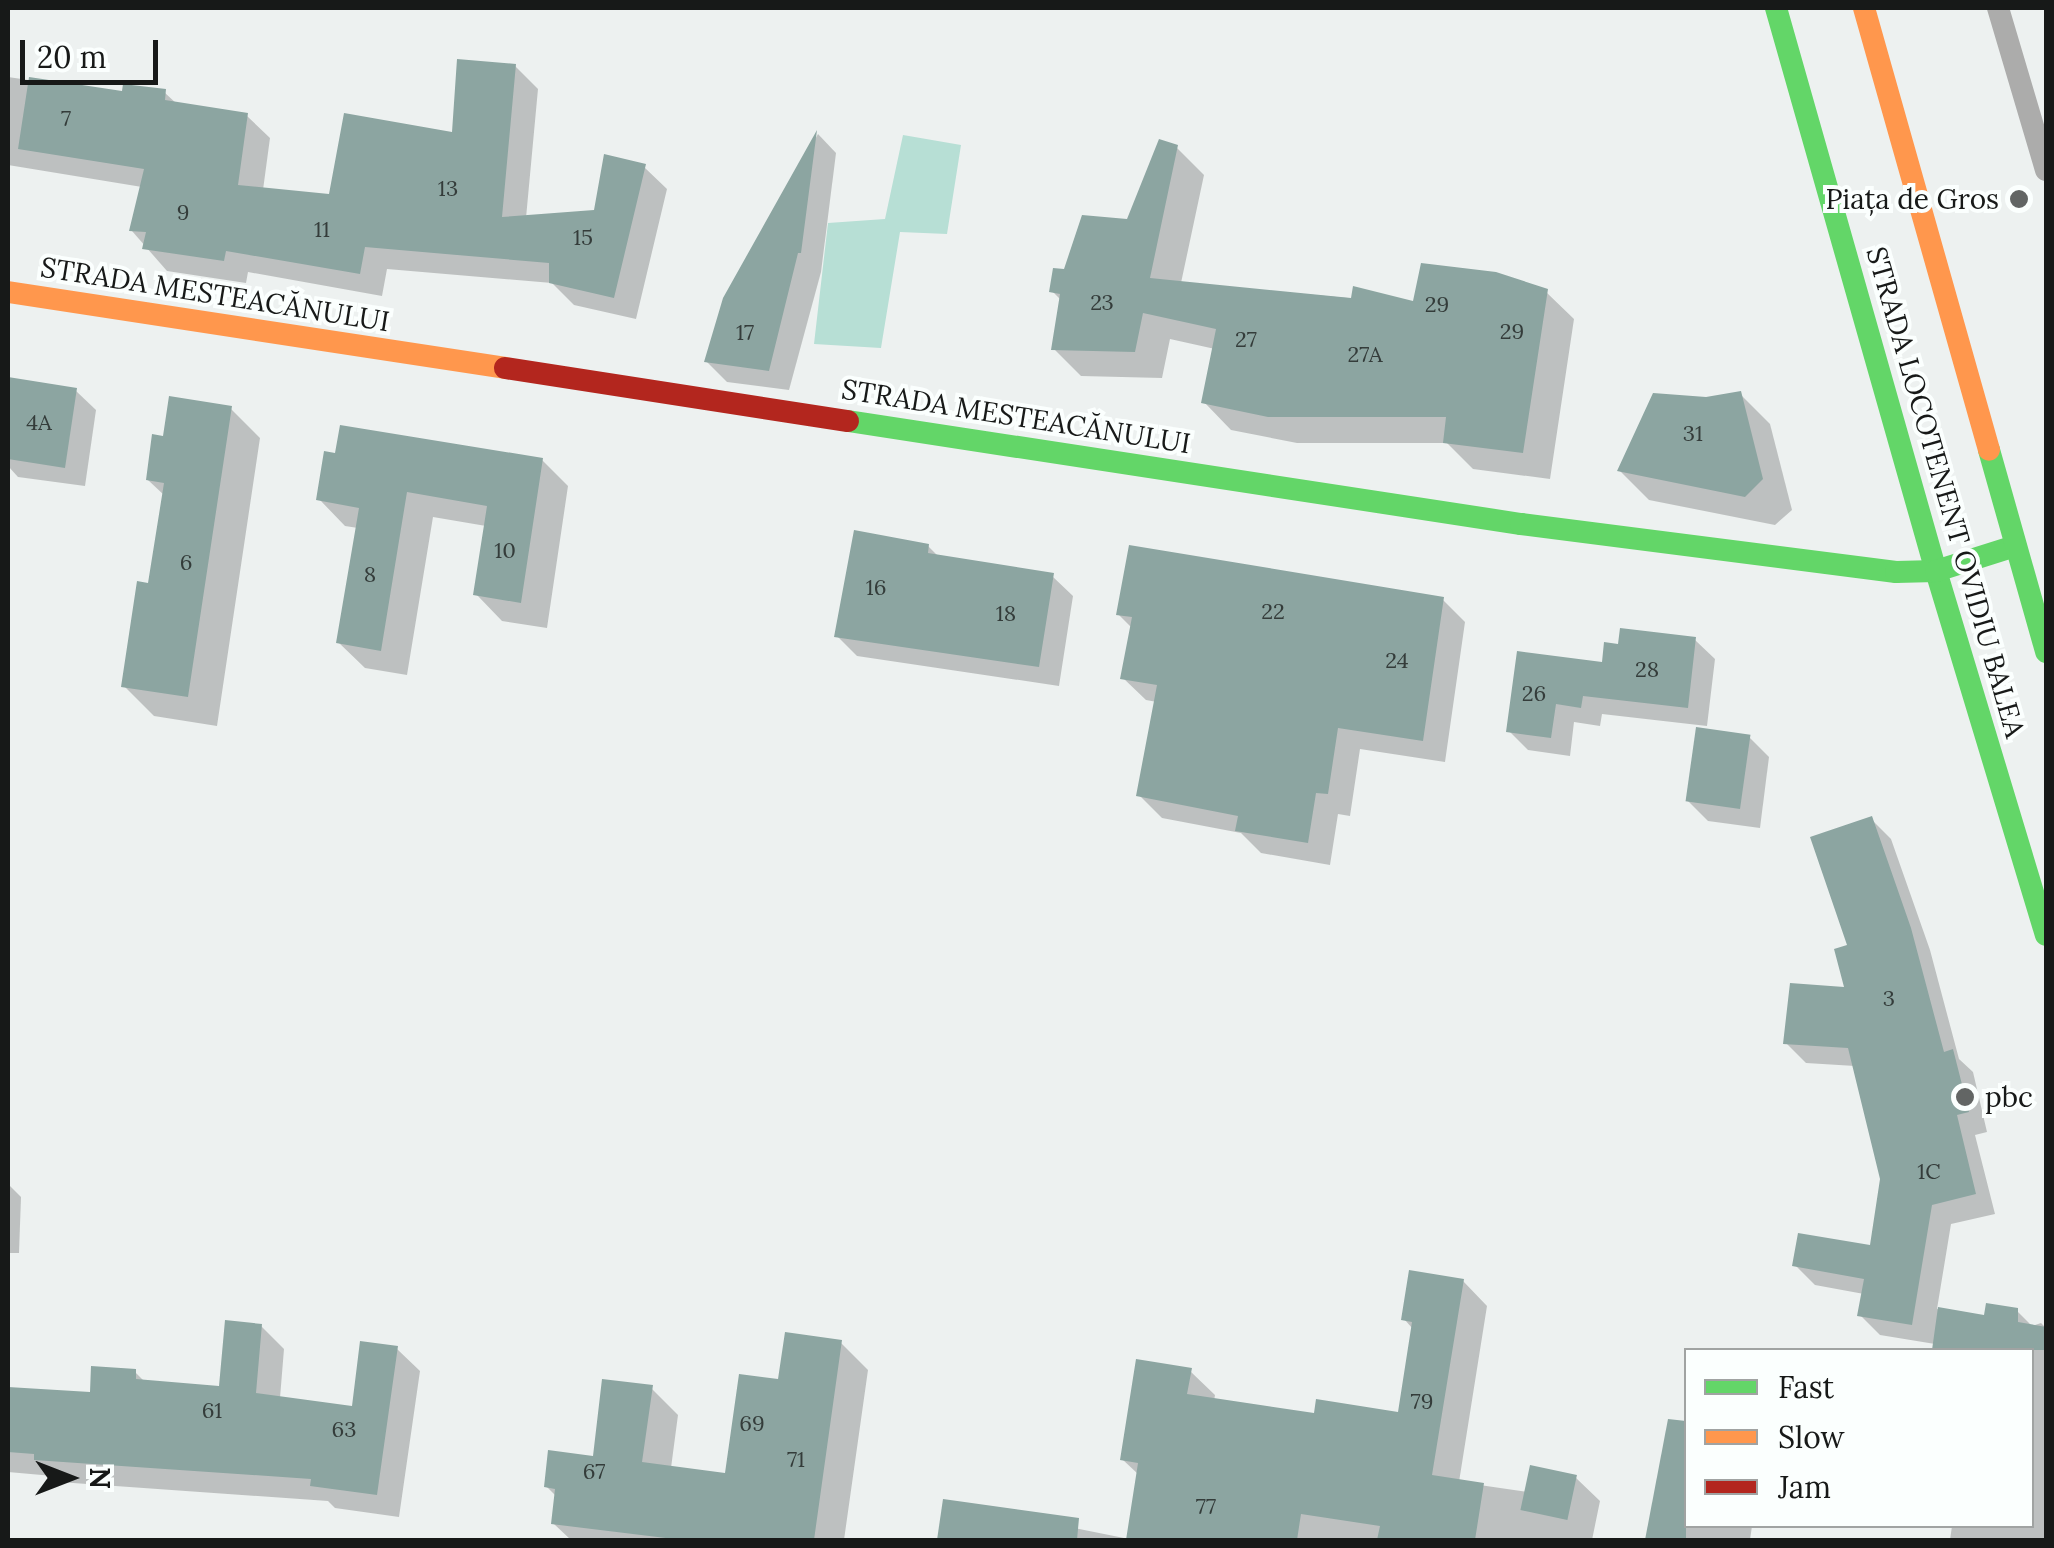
<!DOCTYPE html>
<html>
<head>
<meta charset="utf-8">
<style>
  body { margin:0 }
  #map { position:relative; width:2054px; height:1548px; overflow:hidden; background:#edf1f0; font-family:Lora,serif }
  div>[style] { position:absolute }
  .green>* { inset:0; background:#b7dfd5 }
  .shadow>* { inset:0; background:#0003 }
  .building>* { inset:0; background:#8ca5a1; transform-origin:0 0 }
  .lane>* { height:22px; margin:-11px; padding:0 11px; transform-origin:11px; border-radius:11px; background:#acacab }
  .fast>* { height:22px; margin:-11px; padding:0 11px; transform-origin:11px; border-radius:11px; background:#63d668 }
  .slow>* { height:22px; margin:-11px; padding:0 11px; transform-origin:11px; border-radius:11px; background:#ff974d }
  .jam>* { height:22px; margin:-11px; padding:0 11px; transform-origin:11px; border-radius:11px; background:#b3261e }
  .dots>* { width:28px; height:28px; translate:-50% -50%; box-sizing:border-box; border:5px solid #fbfffe; border-radius:50% }
  span { translate:-50% -50%; white-space:nowrap; text-align:center; line-height:1.15; -webkit-text-stroke:8px #fbfffe; paint-order:stroke }
  .number-label { font-size:22px; color:#343c3a }
  .number-label span { -webkit-text-stroke-width:0 }
  .poi-label { font-size:28px; color:#171918 }
  .right { translate:-100% -50%; text-align:right }
  .left { translate:0 -50%; text-align:left }
  .street-label { font-size:28px; color:#171918 }
  .frame { position:absolute; inset:0; border:10px solid #171918; pointer-events:none }
  .legend { position:absolute; left:1684px; top:1348px; width:350px; height:180px; box-sizing:border-box; background:#fbfffe; border:2px solid #a0a3a2; margin:0; padding:12px 18px; list-style:none; font-size:30px; color:#171918 }
  .legend li { display:flex; align-items:center; gap:20px; height:50px }
  .legend b { width:50px; border:2px solid #a0a3a2 }
  .north { position:absolute; left:20px; top:1428px; width:100px; height:100px; -webkit-text-stroke:8px #fbfffe; paint-order:stroke; rotate:90deg; font-size:28px; font-weight:700; line-height:40px; text-align:center; color:#171918 }
  .north::after { content:''; display:block; margin:auto; width:35px; height:45px; background:#171918; clip-path:polygon(50% 0,100% 100%,50% 72%,0 100%) }
  .scale { position:absolute; left:20px; top:40px; width:138px; height:45px; box-sizing:border-box; border:5px solid #171918; border-top:0; padding-left:12px; font-size:30px; line-height:35px; white-space:nowrap; color:#171918; -webkit-text-stroke:8px #fbfffe; paint-order:stroke }
</style>
</head>
<body>
<div id="map">
  <div class="green">
    <div style="clip-path:polygon(903px 135px,961px 145px,947px 234px,900px 232px,881px 348px,814px 344px,828px 223px,885px 219px)"></div>
  </div>
  <div class="shadow">
    <div style="clip-path:polygon(515px 66px,538px 89px,526px 218px,596px 213px,644px 167px,667px 189px,636px 319px,574px 305px,552px 283px,387px 269px,382px 296px,248px 272px,246px 283px,167px 271px,132px 231px,142px 187px,8px 165px,8px 77px,124px 94px,164px 92px,178px 105px,247px 116px,270px 138px,263px 190px,331px 197px,454px 135px)"></div>
    <div style="clip-path:polygon(818px 134px,836px 153px,821px 272px,789px 390px,727px 382px,707px 362px,726px 299px)"></div>
    <div style="clip-path:polygon(1176px 147px,1204px 175px,1181px 283px,1415px 304px,1546px 292px,1574px 319px,1550px 479px,1473px 469px,1447px 443px,1297px 443px,1231px 430px,1204px 402px,1215px 349px,1170px 339px,1162px 378px,1081px 376px,1054px 349px,1062px 301px,1052px 291px,1066px 272px,1129px 222px)"></div>
    <div style="clip-path:polygon(8px 386px,75px 390px,96px 410px,85px 486px,18px 477px,8px 466px)"></div>
    <div style="clip-path:polygon(1740px 394px,1770px 424px,1792px 510px,1775px 525px,1649px 500px,1620px 471px,1706px 400px)"></div>
    <div style="clip-path:polygon(230px 408px,260px 438px,217px 726px,154px 716px,124px 686px,150px 586px,165px 496px,148px 480px)"></div>
    <div style="clip-path:polygon(542px 460px,568px 486px,547px 628px,502px 621px,476px 594px,486px 526px,433px 517px,407px 675px,365px 668px,338px 642px,358px 528px,345px 526px,319px 499px)"></div>
    <div style="clip-path:polygon(928px 546px,939px 557px,1052px 576px,1073px 596px,1059px 686px,857px 656px,837px 636px)"></div>
    <div style="clip-path:polygon(1443px 600px,1465px 622px,1445px 762px,1360px 749px,1350px 816px,1338px 814px,1330px 865px,1261px 853px,1241px 833px,1162px 818px,1139px 795px,1157px 702px,1146px 700px,1123px 678px,1132px 628px,1118px 614px)"></div>
    <div style="clip-path:polygon(1695px 640px,1715px 659px,1707px 726px,1602px 714px,1600px 726px,1574px 722px,1570px 756px,1528px 750px,1509px 731px,1604px 665px)"></div>
    <div style="clip-path:polygon(1749px 737px,1769px 757px,1760px 828px,1708px 821px,1688px 801px)"></div>
    <div style="clip-path:polygon(1871px 819px,1891px 839px,1930px 950px,1959px 1059px,1973px 1072px,1987px 1132px,1975px 1135px,1995px 1214px,1951px 1224px,1937px 1309px,1986px 1318px,2016px 1310px,2032px 1326px,2041px 1323px,2046px 1328px,2046px 1540px,1950px 1540px,1952px 1526px,2032px 1526px,2032px 1350px,1934px 1350px,1935px 1344px,1880px 1335px,1860px 1315px,1864px 1294px,1815px 1285px,1795px 1265px,1872px 1248px,1883px 1178px,1855px 1066px,1806px 1063px,1786px 1043px,1848px 990px)"></div>
    <div style="clip-path:polygon(8px 1184px,21px 1197px,19px 1253px,8px 1253px)"></div>
    <div style="clip-path:polygon(1463px 1281px,1487px 1306px,1459px 1482px,1527px 1492px,1575px 1477px,1600px 1501px,1592px 1540px,940px 1540px,945px 1502px,1129px 1539px,1139px 1475px,1122px 1459px,1190px 1371px,1215px 1395px,1214px 1401px,1317px 1416px,1400px 1414px,1413px 1329px,1404px 1319px)"></div>
    <div style="clip-path:polygon(261px 1326px,284px 1349px,280px 1398px,354px 1409px,397px 1349px,420px 1371px,399px 1517px,335px 1508px,328px 1501px,59px 1482px,53px 1476px,8px 1472px,8px 1389px,92px 1395px,135px 1372px,146px 1383px,222px 1389px)"></div>
    <div style="clip-path:polygon(841px 1343px,868px 1370px,844px 1540px,571px 1540px,554px 1524px,557px 1497px,546px 1486px,595px 1458px,651px 1388px,678px 1415px,671px 1468px,728px 1476px,780px 1382px)"></div>
    <div style="clip-path:polygon(1662px 1466px,1686px 1471px,1686px 1526px,1752px 1526px,1750px 1540px,1648px 1540px)"></div>
  </div>
  <div class="building">
    <div style="clip-path:polygon(457px 59px,516px 64px,502px 217px,594px 210px,604px 154px,646px 164px,614px 298px,549px 283px,549px 263px,365px 247px,360px 274px,226px 251px,224px 261px,142px 249px,146px 232px,129px 231px,144px 169px,18px 149px,29px 77px,122px 91px,123px 84px,166px 89px,165px 100px,248px 113px,238px 185px,329px 194px,344px 113px,452px 132px)"></div>
    <div style="clip-path:polygon(817px 130px,801px 253px,798px 253px,769px 371px,704px 362px,723px 298px)"></div>
    <div style="clip-path:polygon(1159px 139px,1178px 145px,1150px 278px,1351px 298px,1353px 286px,1413px 301px,1421px 263px,1496px 272px,1548px 289px,1523px 453px,1443px 443px,1446px 417px,1268px 417px,1201px 403px,1216px 329px,1143px 313px,1135px 352px,1051px 350px,1060px 294px,1049px 292px,1053px 268px,1064px 269px,1082px 215px,1127px 219px)"></div>
    <div style="clip-path:polygon(8px 377px,77px 388px,65px 468px,8px 459px)"></div>
    <div style="clip-path:polygon(1741px 391px,1763px 479px,1745px 497px,1617px 471px,1653px 393px,1706px 397px)"></div>
    <div style="clip-path:polygon(169px 396px,232px 406px,188px 697px,121px 687px,137px 581px,148px 583px,164px 483px,146px 480px,152px 434px,163px 436px)"></div>
    <div style="clip-path:polygon(340px 425px,543px 458px,521px 603px,473px 595px,487px 506px,407px 492px,381px 651px,336px 643px,359px 508px,316px 500px,324px 451px,335px 453px)"></div>
    <div style="clip-path:polygon(854px 530px,929px 544px,928px 553px,1054px 573px,1039px 667px,834px 637px)"></div>
    <div style="clip-path:polygon(1129px 545px,1444px 597px,1423px 741px,1338px 728px,1328px 794px,1316px 793px,1308px 843px,1235px 831px,1238px 816px,1136px 796px,1157px 685px,1120px 679px,1132px 617px,1116px 615px)"></div>
    <div style="clip-path:polygon(1620px 628px,1696px 637px,1688px 708px,1583px 696px,1581px 708px,1556px 704px,1551px 738px,1506px 732px,1517px 651px,1602px 662px,1604px 642px,1618px 644px)"></div>
    <div style="left:1696px;top:727px;width:55px;height:75px;rotate:8deg"></div>
    <div style="clip-path:polygon(1872px 816px,1911px 928px,1944px 1052px,1953px 1049px,1969px 1112px,1957px 1115px,1976px 1194px,1932px 1205px,1912px 1325px,1857px 1316px,1864px 1279px,1792px 1266px,1798px 1233px,1870px 1245px,1880px 1179px,1848px 1048px,1783px 1044px,1790px 983px,1844px 987px,1834px 949px,1847px 945px,1810px 837px)"></div>
    <div style="clip-path:polygon(1409px 1270px,1464px 1279px,1432px 1475px,1484px 1483px,1475px 1540px,1377px 1540px,1380px 1526px,1301px 1514px,1297px 1540px,1126px 1540px,1138px 1463px,1120px 1460px,1136px 1359px,1192px 1368px,1187px 1394px,1314px 1413px,1316px 1399px,1398px 1412px,1412px 1322px,1401px 1320px)"></div>
    <div style="clip-path:polygon(1986px 1303px,2018px 1308px,2018px 1322px,2046px 1327px,2046px 1350px,1932px 1350px,1938px 1307px,1984px 1315px)"></div>
    <div style="clip-path:polygon(225px 1320px,262px 1324px,256px 1393px,352px 1406px,360px 1341px,398px 1346px,377px 1495px,310px 1486px,311px 1479px,34px 1460px,34px 1454px,8px 1452px,8px 1387px,90px 1392px,91px 1366px,136px 1369px,136px 1379px,219px 1386px)"></div>
    <div style="clip-path:polygon(785px 1332px,842px 1340px,814px 1540px,682px 1540px,551px 1524px,555px 1489px,544px 1487px,548px 1450px,593px 1456px,602px 1379px,653px 1385px,642px 1462px,725px 1473px,739px 1374px,778px 1379px)"></div>
    <div style="clip-path:polygon(1668px 1419px,1686px 1421px,1686px 1540px,1645px 1540px)"></div>
    <div style="left:1530px;top:1465px;width:48px;height:46px;rotate:12deg"></div>
    <div style="clip-path:polygon(943px 1499px,1079px 1518px,1077px 1540px,937px 1540px)"></div>
  </div>
  <div class="lane">
    <div style="left:1998px;top:8px;width:169px;rotate:73.5deg"></div>
  </div>
  <div class="fast">
    <div style="left:1776px;top:8px;width:585px;rotate:74.14deg"></div>
    <div style="left:1936px;top:571px;width:380px;rotate:73.2deg"></div>
    <div style="left:848px;top:421px;width:681px;rotate:8.7deg"></div>
    <div style="left:1521px;top:524px;width:378px;rotate:7.3deg"></div>
    <div style="left:1896px;top:572px;width:40px;rotate:-1.4deg"></div>
    <div style="left:1936px;top:571px;width:83px;rotate:-17.6deg"></div>
    <div style="left:1989px;top:450px;width:210px;rotate:74.2deg"></div>
  </div>
  <div class="slow">
    <div style="left:1864px;top:8px;width:459px;rotate:74.2deg"></div>
    <div style="left:8px;top:292px;width:503px;rotate:8.69deg"></div>
  </div>
  <div class="jam">
    <div style="left:505px;top:368px;width:347px;rotate:8.8deg"></div>
  </div>
  <div class="dots">
    <div style="left:2019px;top:199px;background:#626564"></div>
    <div style="left:1965px;top:1097px;background:#626564"></div>
  </div>
  <div class="number-label">
    <span style="left:66px;top:119px">7</span>
    <span style="left:448px;top:189px">13</span>
    <span style="left:183px;top:213px">9</span>
    <span style="left:322px;top:230px">11</span>
    <span style="left:583px;top:238px">15</span>
    <span style="left:1102px;top:303px">23</span>
    <span style="left:1437px;top:305px">29</span>
    <span style="left:1512px;top:332px">29</span>
    <span style="left:745px;top:333px">17</span>
    <span style="left:1246px;top:340px">27</span>
    <span style="left:1365px;top:355px">27A</span>
    <span style="left:39px;top:423px">4A</span>
    <span style="left:1693px;top:434px">31</span>
    <span style="left:505px;top:551px">10</span>
    <span style="left:186px;top:563px">6</span>
    <span style="left:370px;top:575px">8</span>
    <span style="left:876px;top:588px">16</span>
    <span style="left:1273px;top:612px">22</span>
    <span style="left:1006px;top:614px">18</span>
    <span style="left:1397px;top:661px">24</span>
    <span style="left:1647px;top:670px">28</span>
    <span style="left:1534px;top:694px">26</span>
    <span style="left:1889px;top:999px">3</span>
    <span style="left:1929px;top:1172px">1C</span>
    <span style="left:1422px;top:1402px">79</span>
    <span style="left:212px;top:1411px">61</span>
    <span style="left:752px;top:1424px">69</span>
    <span style="left:344px;top:1430px">63</span>
    <span style="left:796px;top:1460px">71</span>
    <span style="left:594px;top:1472px">67</span>
    <span style="left:1206px;top:1507px">77</span>
  </div>
  <div class="poi-label">
    <span class="right" style="left:1999px;top:199px">Piața de Gros</span>
    <span class="left" style="left:1985px;top:1097px">pbc</span>
  </div>
  <div class="street-label">
    <span style="left:215px;top:294px;rotate:9deg">STRADA MESTEACĂNULUI</span>
    <span style="left:1016px;top:416px;rotate:9deg">STRADA MESTEACĂNULUI</span>
    <span style="left:1946px;top:492px;rotate:74deg">STRADA LOCOTENENT OVIDIU BALEA</span>
  </div>
  <div class="frame"></div>
  <ul class="legend">
  <li><b style="height:12px;background:#63d668"></b>Fast</li>
  <li><b style="height:12px;background:#ff974d"></b>Slow</li>
  <li><b style="height:12px;background:#b3261e"></b>Jam</li>
  </ul>
  <div class="north">N</div>
  <div class="scale">20 m</div>
</div>
</body>
</html>
